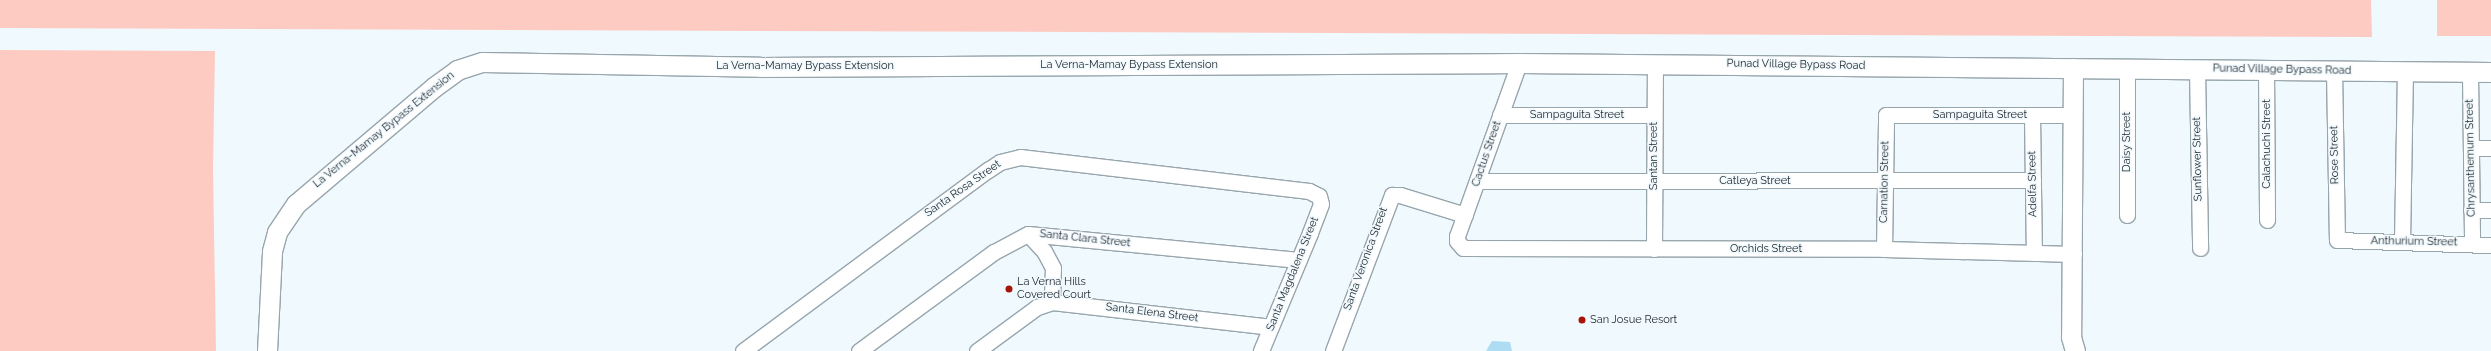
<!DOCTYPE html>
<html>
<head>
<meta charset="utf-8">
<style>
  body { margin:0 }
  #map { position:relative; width:2491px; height:351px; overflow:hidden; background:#f0f9fe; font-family:Raleway,sans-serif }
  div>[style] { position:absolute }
  .green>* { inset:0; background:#fdcbc2; transform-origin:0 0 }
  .water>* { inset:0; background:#addcf3 }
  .roads { filter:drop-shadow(1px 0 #97a6ad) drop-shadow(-1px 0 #97a6ad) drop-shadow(0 1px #97a6ad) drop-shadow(0 -1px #97a6ad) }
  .minor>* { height:15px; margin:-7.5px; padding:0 7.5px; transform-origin:7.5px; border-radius:7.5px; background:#fff }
  .major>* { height:19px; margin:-9.5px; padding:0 9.5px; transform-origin:9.5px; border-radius:9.5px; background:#fff }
  .dots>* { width:11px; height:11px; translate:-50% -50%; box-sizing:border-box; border:2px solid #f0f9fe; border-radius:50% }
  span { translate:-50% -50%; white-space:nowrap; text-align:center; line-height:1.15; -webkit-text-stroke:3px #f0f9fe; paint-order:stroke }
  .street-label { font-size:11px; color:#262c2f }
  .poi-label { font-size:11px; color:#262c2f }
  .left { translate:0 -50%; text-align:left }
</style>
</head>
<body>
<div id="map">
  <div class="green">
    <div style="clip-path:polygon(0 0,2371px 0,2372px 37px,0 28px)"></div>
    <div style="left:2437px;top:0;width:54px;height:36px"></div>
    <div style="clip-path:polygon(0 50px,215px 51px,213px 169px,216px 351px,0 351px)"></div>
  </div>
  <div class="water">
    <div style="clip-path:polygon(1492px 341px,1510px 342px,1512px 351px,1486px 351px)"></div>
  </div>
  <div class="roads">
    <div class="minor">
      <div style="left:1519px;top:63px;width:184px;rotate:109.7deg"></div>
      <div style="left:1457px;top:236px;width:5px;rotate:90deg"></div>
      <div style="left:1457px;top:241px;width:9px;rotate:49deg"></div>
      <div style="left:1463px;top:248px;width:421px;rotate:0.1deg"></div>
      <div style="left:1884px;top:249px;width:190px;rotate:1.5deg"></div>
      <div style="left:2197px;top:69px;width:179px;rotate:89deg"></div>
      <div style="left:2266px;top:69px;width:151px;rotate:89.6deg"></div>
      <div style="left:2334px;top:70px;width:170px;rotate:89deg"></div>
      <div style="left:2337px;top:240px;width:154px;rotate:1.9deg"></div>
      <div style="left:2470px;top:72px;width:172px;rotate:89.3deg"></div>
      <div style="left:1500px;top:115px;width:154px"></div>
      <div style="left:2032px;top:115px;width:138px;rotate:89.2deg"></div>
      <div style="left:2471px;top:148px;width:20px"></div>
      <div style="left:1477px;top:181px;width:556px;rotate:-0.1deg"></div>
      <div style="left:2471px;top:210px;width:20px"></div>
      <div style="left:2127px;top:215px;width:147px;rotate:-90deg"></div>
      <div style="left:1028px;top:234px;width:23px;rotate:47deg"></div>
      <div style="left:1044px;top:251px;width:19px;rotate:62deg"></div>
      <div style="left:1053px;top:268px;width:34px;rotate:92deg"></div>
      <div style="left:2402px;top:242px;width:170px;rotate:-89deg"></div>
      <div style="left:1654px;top:249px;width:185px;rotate:-89.7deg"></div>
      <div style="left:1884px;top:249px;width:134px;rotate:-89.1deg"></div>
      <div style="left:1886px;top:115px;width:188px"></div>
      <div style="left:743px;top:351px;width:305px;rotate:-36.5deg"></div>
      <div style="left:988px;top:170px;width:14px;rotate:-34deg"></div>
      <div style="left:1000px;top:162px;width:21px;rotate:-14deg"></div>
      <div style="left:1020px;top:157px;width:291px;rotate:6.7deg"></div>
      <div style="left:1309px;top:191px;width:11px;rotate:27deg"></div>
      <div style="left:1319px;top:196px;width:8px;rotate:76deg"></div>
      <div style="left:1321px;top:204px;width:31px;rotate:111deg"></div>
      <div style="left:1310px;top:233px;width:128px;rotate:112.6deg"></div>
      <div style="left:859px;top:351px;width:167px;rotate:-36.3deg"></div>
      <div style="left:994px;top:252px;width:38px;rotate:-28deg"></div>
      <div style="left:1028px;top:234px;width:272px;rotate:5.5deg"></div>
      <div style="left:977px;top:351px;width:74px;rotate:-36.3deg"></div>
      <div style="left:1037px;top:307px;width:16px;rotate:-18deg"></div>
      <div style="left:1052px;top:302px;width:219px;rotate:6.5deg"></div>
      <div style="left:1333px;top:351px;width:167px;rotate:-69.3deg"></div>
      <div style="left:1392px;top:195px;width:8px"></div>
      <div style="left:1400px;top:195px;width:68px;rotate:17.1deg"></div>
    </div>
    <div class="major">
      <div style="left:2073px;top:68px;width:269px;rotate:90.4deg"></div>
      <div style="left:2071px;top:337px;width:15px;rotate:74deg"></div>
      <div style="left:267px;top:351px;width:100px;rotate:-87.1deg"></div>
      <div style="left:272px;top:251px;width:20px;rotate:-75deg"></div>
      <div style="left:277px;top:232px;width:34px;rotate:-56deg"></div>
      <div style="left:296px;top:204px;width:181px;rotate:-40.3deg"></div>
      <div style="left:434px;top:87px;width:29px;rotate:-36deg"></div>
      <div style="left:457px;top:70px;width:26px;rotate:-18deg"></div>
      <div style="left:482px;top:62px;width:278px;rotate:1deg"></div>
      <div style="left:760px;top:67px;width:759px;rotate:-0.3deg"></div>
      <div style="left:1519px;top:63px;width:972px;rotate:0.53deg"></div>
    </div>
  </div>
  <div class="dots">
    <div style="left:1009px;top:289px;background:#a71407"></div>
    <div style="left:1582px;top:320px;background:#a71407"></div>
  </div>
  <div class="street-label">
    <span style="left:1129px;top:65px">La Verna-Mamay Bypass Extension</span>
    <span style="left:1796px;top:65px;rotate:1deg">Punad Village Bypass Road</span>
    <span style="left:805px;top:66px">La Verna-Mamay Bypass Extension</span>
    <span style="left:2282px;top:70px;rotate:1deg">Punad Village Bypass Road</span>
    <span style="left:1577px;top:115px">Sampaguita Street</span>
    <span style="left:1980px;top:115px">Sampaguita Street</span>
    <span style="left:384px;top:130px;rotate:-39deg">La Verna-Mamay Bypass Extension</span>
    <span style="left:2127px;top:142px;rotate:-90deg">Daisy Street</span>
    <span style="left:2267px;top:144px;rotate:-90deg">Calachuchi Street</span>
    <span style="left:1487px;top:154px;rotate:-71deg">Cactus Street</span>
    <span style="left:2335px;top:155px;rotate:-91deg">Rose Street</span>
    <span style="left:1654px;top:156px;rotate:-90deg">Santan Street</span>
    <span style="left:2471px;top:158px;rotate:-91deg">Chrysanthemum Street</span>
    <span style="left:2198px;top:159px;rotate:-91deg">Sunflower Street</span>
    <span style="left:1755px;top:181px">Catleya Street</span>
    <span style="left:1885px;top:182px;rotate:-89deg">Carnation Street</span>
    <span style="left:2033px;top:184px;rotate:-91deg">Adelfa Street</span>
    <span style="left:963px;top:189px;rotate:-35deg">Santa Rosa Street</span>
    <span style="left:1085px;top:239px;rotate:6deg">Santa Clara Street</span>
    <span style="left:2414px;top:242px;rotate:1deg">Anthurium Street</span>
    <span style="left:1766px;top:249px">Orchids Street</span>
    <span style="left:1366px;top:259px;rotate:-70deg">Santa Veronica Street</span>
    <span style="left:1293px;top:274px;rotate:-68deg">Santa Magdalena Street</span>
    <span style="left:1152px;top:313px;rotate:7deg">Santa Elena Street</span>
  </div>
  <div class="poi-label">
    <span class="left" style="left:1017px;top:289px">La Verna Hills<br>Covered Court</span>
    <span class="left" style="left:1590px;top:320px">San Josue Resort</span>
  </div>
</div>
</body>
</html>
